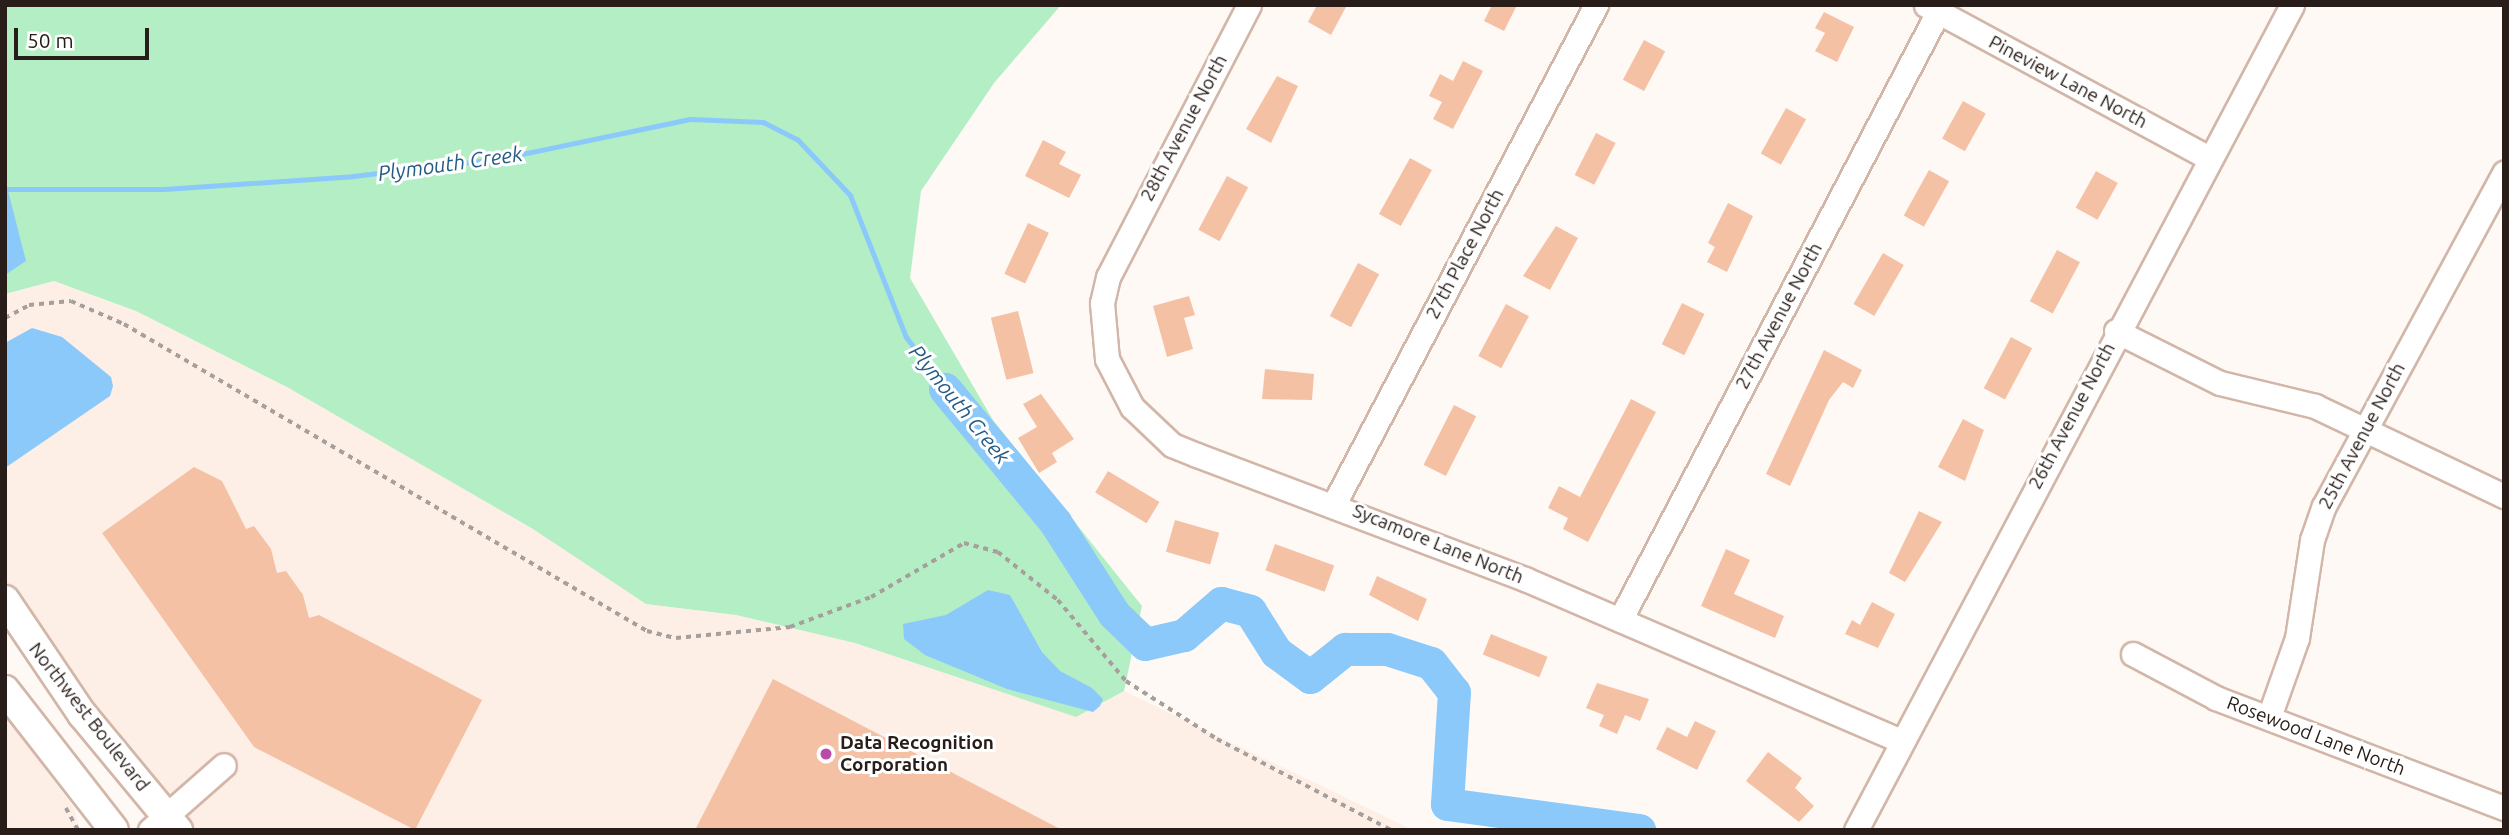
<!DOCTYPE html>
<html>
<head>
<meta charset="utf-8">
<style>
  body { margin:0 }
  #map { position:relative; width:2509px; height:835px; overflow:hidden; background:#fff9f6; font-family:Ubuntu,sans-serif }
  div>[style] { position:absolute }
  .built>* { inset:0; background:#fdeee6 }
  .green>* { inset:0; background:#b3eec5 }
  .water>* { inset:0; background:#8bc9fb }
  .stream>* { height:5px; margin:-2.5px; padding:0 2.5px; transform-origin:2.5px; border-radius:2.5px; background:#8bc9fb }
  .river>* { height:33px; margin:-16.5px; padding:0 16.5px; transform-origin:16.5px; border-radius:16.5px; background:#8bc9fb }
  .building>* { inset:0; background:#f5c1a5; transform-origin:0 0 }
  .path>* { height:3.5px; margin-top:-1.75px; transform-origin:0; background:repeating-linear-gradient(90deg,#a79f9b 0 5px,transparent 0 10px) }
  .roads { filter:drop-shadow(2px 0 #d2b6a8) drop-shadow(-2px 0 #d2b6a8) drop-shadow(0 2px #d2b6a8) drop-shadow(0 -2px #d2b6a8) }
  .minor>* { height:23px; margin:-11.5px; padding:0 11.5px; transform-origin:11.5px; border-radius:11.5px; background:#fff }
  .major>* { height:28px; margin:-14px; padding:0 14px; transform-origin:14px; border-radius:14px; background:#fff }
  .dots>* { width:19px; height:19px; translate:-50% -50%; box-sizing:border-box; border:4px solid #fff; border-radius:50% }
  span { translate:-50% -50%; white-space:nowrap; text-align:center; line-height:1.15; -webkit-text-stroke:6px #fff; paint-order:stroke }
  .street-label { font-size:19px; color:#281d18 }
  .poi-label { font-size:19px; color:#281d18; font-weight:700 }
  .left { translate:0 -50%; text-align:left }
  .water-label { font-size:21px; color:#245c86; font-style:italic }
  .frame { position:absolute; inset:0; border:7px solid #281d18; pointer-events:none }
  .scale { position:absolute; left:14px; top:28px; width:135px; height:32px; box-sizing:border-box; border:4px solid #281d18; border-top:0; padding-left:9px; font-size:21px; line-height:24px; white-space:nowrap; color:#281d18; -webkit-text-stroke:5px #fff; paint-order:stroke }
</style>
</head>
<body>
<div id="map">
  <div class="built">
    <div style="clip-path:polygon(54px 281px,136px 311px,287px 387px,533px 529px,646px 604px,736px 615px,855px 643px,1076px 717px,1124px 691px,1413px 830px,196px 830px,80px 699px,5px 583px,5px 294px)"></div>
    <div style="clip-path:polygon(5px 714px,74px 808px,80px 830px,5px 830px)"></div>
  </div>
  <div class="green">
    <div style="clip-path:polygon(5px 5px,1061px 5px,994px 83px,921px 191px,910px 278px,993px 420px,1142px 606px,1124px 691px,1076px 717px,855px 643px,736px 615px,646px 604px,533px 529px,287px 387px,136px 311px,54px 281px,5px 294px)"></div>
  </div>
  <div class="water">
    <div style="clip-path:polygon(5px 179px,26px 261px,5px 275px)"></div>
    <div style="clip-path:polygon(32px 328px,62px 337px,111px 377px,113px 386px,110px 396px,5px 468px,5px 343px)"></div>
    <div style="clip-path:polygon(988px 590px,1010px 595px,1042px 652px,1060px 671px,1092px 688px,1103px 699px,1100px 706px,1093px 712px,1007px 689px,925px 655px,904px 639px,903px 624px,946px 615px)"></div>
  </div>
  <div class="stream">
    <div style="left:5px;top:189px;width:159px"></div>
    <div style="left:164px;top:189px;width:189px;rotate:-3.9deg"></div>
    <div style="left:353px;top:176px;width:151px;rotate:-6.8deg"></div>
    <div style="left:503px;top:158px;width:191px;rotate:-11.8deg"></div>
    <div style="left:690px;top:119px;width:73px;rotate:2.4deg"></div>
    <div style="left:763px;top:122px;width:39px;rotate:27deg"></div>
    <div style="left:798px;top:140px;width:76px;rotate:46.6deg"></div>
    <div style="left:850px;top:195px;width:153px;rotate:68.5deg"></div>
    <div style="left:906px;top:337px;width:65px;rotate:53.1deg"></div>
  </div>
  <div class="river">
    <div style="left:945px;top:389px;width:173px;rotate:50.4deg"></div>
    <div style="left:1055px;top:522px;width:109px;rotate:57.3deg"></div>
    <div style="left:1114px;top:614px;width:43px;rotate:44.1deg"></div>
    <div style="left:1145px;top:644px;width:40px;rotate:-13deg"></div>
    <div style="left:1184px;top:635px;width:49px;rotate:-40.9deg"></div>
    <div style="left:1221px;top:603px;width:30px;rotate:15deg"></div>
    <div style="left:1250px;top:611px;width:49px;rotate:57.6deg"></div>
    <div style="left:1276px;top:652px;width:42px;rotate:36.3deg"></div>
    <div style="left:1310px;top:677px;width:45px;rotate:-38.7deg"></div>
    <div style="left:1345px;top:649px;width:42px"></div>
    <div style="left:1387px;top:649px;width:46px;rotate:17.7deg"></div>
    <div style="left:1431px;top:663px;width:37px;rotate:52deg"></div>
    <div style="left:1454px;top:692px;width:112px;rotate:93.6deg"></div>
    <div style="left:1447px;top:804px;width:194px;rotate:7.7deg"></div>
  </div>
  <div class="building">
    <div style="clip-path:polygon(1317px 5px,1347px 5px,1331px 35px,1308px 22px)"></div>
    <div style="clip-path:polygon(1492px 5px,1517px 5px,1504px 31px,1484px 21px)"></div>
    <div style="clip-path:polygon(1824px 12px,1854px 27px,1837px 62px,1815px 51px,1825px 33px,1815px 28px)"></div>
    <div style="left:1644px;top:40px;width:24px;height:45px;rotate:28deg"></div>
    <div style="clip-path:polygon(1463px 61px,1483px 71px,1453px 129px,1433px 119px,1442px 102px,1429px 96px,1440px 74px,1453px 81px)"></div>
    <div style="clip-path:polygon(1277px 76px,1298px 86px,1271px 143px,1246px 129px)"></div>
    <div style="left:1963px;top:101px;width:26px;height:43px;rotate:29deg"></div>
    <div style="left:1786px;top:108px;width:23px;height:52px;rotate:29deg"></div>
    <div style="left:1596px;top:133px;width:22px;height:47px;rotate:27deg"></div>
    <div style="clip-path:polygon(1043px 140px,1066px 152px,1059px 164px,1081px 175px,1069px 198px,1025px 176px)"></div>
    <div style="left:1410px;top:158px;width:25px;height:64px;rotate:29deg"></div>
    <div style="left:1929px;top:170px;width:23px;height:52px;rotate:29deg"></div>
    <div style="left:2096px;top:171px;width:25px;height:42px;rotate:29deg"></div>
    <div style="left:1227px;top:176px;width:24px;height:61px;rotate:28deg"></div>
    <div style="clip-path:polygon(1728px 203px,1753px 216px,1727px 272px,1707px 262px,1715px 247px,1708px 243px)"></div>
    <div style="left:1028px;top:223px;width:23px;height:56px;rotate:25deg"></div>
    <div style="clip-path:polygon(1556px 226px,1578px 238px,1550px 290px,1523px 276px)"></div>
    <div style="left:2057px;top:250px;width:26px;height:58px;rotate:28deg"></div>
    <div style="left:1883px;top:253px;width:24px;height:59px;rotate:30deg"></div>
    <div style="left:1358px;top:263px;width:24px;height:60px;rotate:28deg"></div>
    <div style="clip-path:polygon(1189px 296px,1195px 315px,1184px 318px,1193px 349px,1167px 357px,1153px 306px)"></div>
    <div style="left:1682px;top:303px;width:25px;height:46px;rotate:26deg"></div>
    <div style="left:1506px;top:304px;width:26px;height:59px;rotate:28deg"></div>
    <div style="left:1018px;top:311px;width:64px;height:28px;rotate:76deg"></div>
    <div style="left:2011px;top:337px;width:24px;height:58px;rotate:28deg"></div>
    <div style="clip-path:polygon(1824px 350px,1862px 370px,1853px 388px,1843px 382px,1829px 400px,1790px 486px,1766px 474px)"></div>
    <div style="clip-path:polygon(1265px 369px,1314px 374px,1312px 400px,1262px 399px)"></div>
    <div style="clip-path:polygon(1041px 394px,1074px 439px,1052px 453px,1057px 462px,1039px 473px,1018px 438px,1037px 427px,1023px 404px)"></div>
    <div style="clip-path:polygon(1631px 399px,1656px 412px,1588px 542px,1563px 529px,1568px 518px,1548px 508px,1559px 486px,1580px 497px)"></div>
    <div style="left:1454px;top:405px;width:25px;height:67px;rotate:27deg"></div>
    <div style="clip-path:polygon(1963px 419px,1984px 430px,1965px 481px,1938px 467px)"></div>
    <div style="clip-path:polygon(194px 467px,222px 481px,246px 529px,254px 526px,271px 549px,277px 573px,286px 571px,303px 595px,309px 618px,319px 615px,482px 700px,415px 830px,254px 747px,102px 533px)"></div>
    <div style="left:1108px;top:471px;width:60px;height:25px;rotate:31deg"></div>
    <div style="clip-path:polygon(1919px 511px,1942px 522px,1905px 582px,1889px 573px)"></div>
    <div style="left:1175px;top:520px;width:46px;height:33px;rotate:16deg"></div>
    <div style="left:1275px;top:544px;width:63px;height:28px;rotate:20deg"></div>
    <div style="clip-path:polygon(1726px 549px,1750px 560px,1734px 594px,1784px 616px,1775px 638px,1701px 606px)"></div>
    <div style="clip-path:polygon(1377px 576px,1427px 599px,1418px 621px,1369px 595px)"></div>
    <div style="clip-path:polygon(1872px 602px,1895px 614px,1878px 648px,1845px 634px,1852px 620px,1860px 625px)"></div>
    <div style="left:1491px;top:634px;width:61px;height:22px;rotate:22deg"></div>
    <div style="clip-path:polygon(773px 679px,1062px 830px,695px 830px)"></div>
    <div style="clip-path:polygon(1597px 683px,1649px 699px,1640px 721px,1625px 715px,1617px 734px,1599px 726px,1604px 715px,1586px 708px)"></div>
    <div style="clip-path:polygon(1695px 721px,1716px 731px,1697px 770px,1656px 749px,1667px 727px,1687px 737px)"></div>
    <div style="clip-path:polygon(1768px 752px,1802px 778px,1795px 788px,1814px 806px,1799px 822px,1746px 781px)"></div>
  </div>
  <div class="path">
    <div style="left:5px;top:318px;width:27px;rotate:-28deg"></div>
    <div style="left:29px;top:305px;width:42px;rotate:-5.4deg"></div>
    <div style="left:71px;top:301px;width:58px;rotate:23.5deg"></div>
    <div style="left:124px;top:324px;width:606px;rotate:30.41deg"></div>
    <div style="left:647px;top:631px;width:30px;rotate:14deg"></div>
    <div style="left:676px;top:638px;width:115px;rotate:-5.5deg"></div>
    <div style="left:790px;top:627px;width:86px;rotate:-20.3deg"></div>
    <div style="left:871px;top:597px;width:108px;rotate:-30.1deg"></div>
    <div style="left:964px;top:543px;width:35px;rotate:15deg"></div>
    <div style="left:998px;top:552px;width:77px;rotate:38.7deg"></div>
    <div style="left:1058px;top:600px;width:106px;rotate:50deg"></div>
    <div style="left:1126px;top:681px;width:108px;rotate:32.5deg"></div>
    <div style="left:1217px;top:739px;width:196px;rotate:27.6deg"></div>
    <div style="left:66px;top:808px;width:25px;rotate:61deg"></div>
  </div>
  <div class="roads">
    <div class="minor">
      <div style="left:1249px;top:5px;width:306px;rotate:117.4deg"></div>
      <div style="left:1108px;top:277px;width:27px;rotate:103deg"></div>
      <div style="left:1102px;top:303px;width:56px;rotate:84.9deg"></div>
      <div style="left:1107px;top:359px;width:54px;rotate:62.5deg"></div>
      <div style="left:1132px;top:407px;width:55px;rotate:43.5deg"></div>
      <div style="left:1172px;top:445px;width:27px;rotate:22deg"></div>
      <div style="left:1197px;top:455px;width:351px;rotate:20.7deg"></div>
      <div style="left:1525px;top:579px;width:410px;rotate:23.3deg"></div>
      <div style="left:1926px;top:5px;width:322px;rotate:28.4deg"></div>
      <div style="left:2116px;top:331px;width:116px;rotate:26.6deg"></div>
      <div style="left:2220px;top:383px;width:98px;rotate:13.6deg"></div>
      <div style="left:2315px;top:406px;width:209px;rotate:25.5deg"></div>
      <div style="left:1334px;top:504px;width:564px;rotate:-62.3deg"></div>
      <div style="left:1620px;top:620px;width:686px;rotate:-62.39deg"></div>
      <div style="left:2133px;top:654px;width:94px;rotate:27.9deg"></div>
      <div style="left:2216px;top:698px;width:308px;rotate:20.9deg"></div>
      <div style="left:2269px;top:717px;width:84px;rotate:-70.5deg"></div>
      <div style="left:2297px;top:638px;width:99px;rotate:-81.3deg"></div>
      <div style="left:2312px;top:540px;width:36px;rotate:-71deg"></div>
      <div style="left:2324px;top:506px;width:379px;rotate:-61.6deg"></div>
      <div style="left:150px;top:830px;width:98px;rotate:-41.3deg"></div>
      <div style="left:1856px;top:830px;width:933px;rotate:-62.14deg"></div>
    </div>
    <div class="major">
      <div style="left:5px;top:600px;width:138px;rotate:56deg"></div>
      <div style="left:82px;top:714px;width:151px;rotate:50.4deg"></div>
      <div style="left:5px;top:690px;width:177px;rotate:52.1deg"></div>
    </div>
  </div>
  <div class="dots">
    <div style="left:826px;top:754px;background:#bb4ba8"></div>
  </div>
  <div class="street-label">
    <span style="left:2068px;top:82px;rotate:28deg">Pineview Lane North</span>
    <span style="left:1184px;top:128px;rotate:-62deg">28th Avenue North</span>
    <span style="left:1465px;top:254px;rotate:-62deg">27th Place North</span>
    <span style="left:1779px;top:316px;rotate:-62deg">27th Avenue North</span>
    <span style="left:2072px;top:416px;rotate:-62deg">26th Avenue North</span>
    <span style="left:2362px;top:436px;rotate:-62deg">25th Avenue North</span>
    <span style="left:1438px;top:544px;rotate:22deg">Sycamore Lane North</span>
    <span style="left:89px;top:717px;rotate:52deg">Northwest Boulevard</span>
    <span style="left:2316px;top:736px;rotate:21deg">Rosewood Lane North</span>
  </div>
  <div class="poi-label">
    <span class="left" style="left:840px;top:754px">Data Recognition<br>Corporation</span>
  </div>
  <div class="water-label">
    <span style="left:450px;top:163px;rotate:-8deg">Plymouth Creek</span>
    <span style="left:960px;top:404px;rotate:51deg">Plymouth Creek</span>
  </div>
  <div class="frame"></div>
  <div class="scale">50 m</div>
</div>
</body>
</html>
